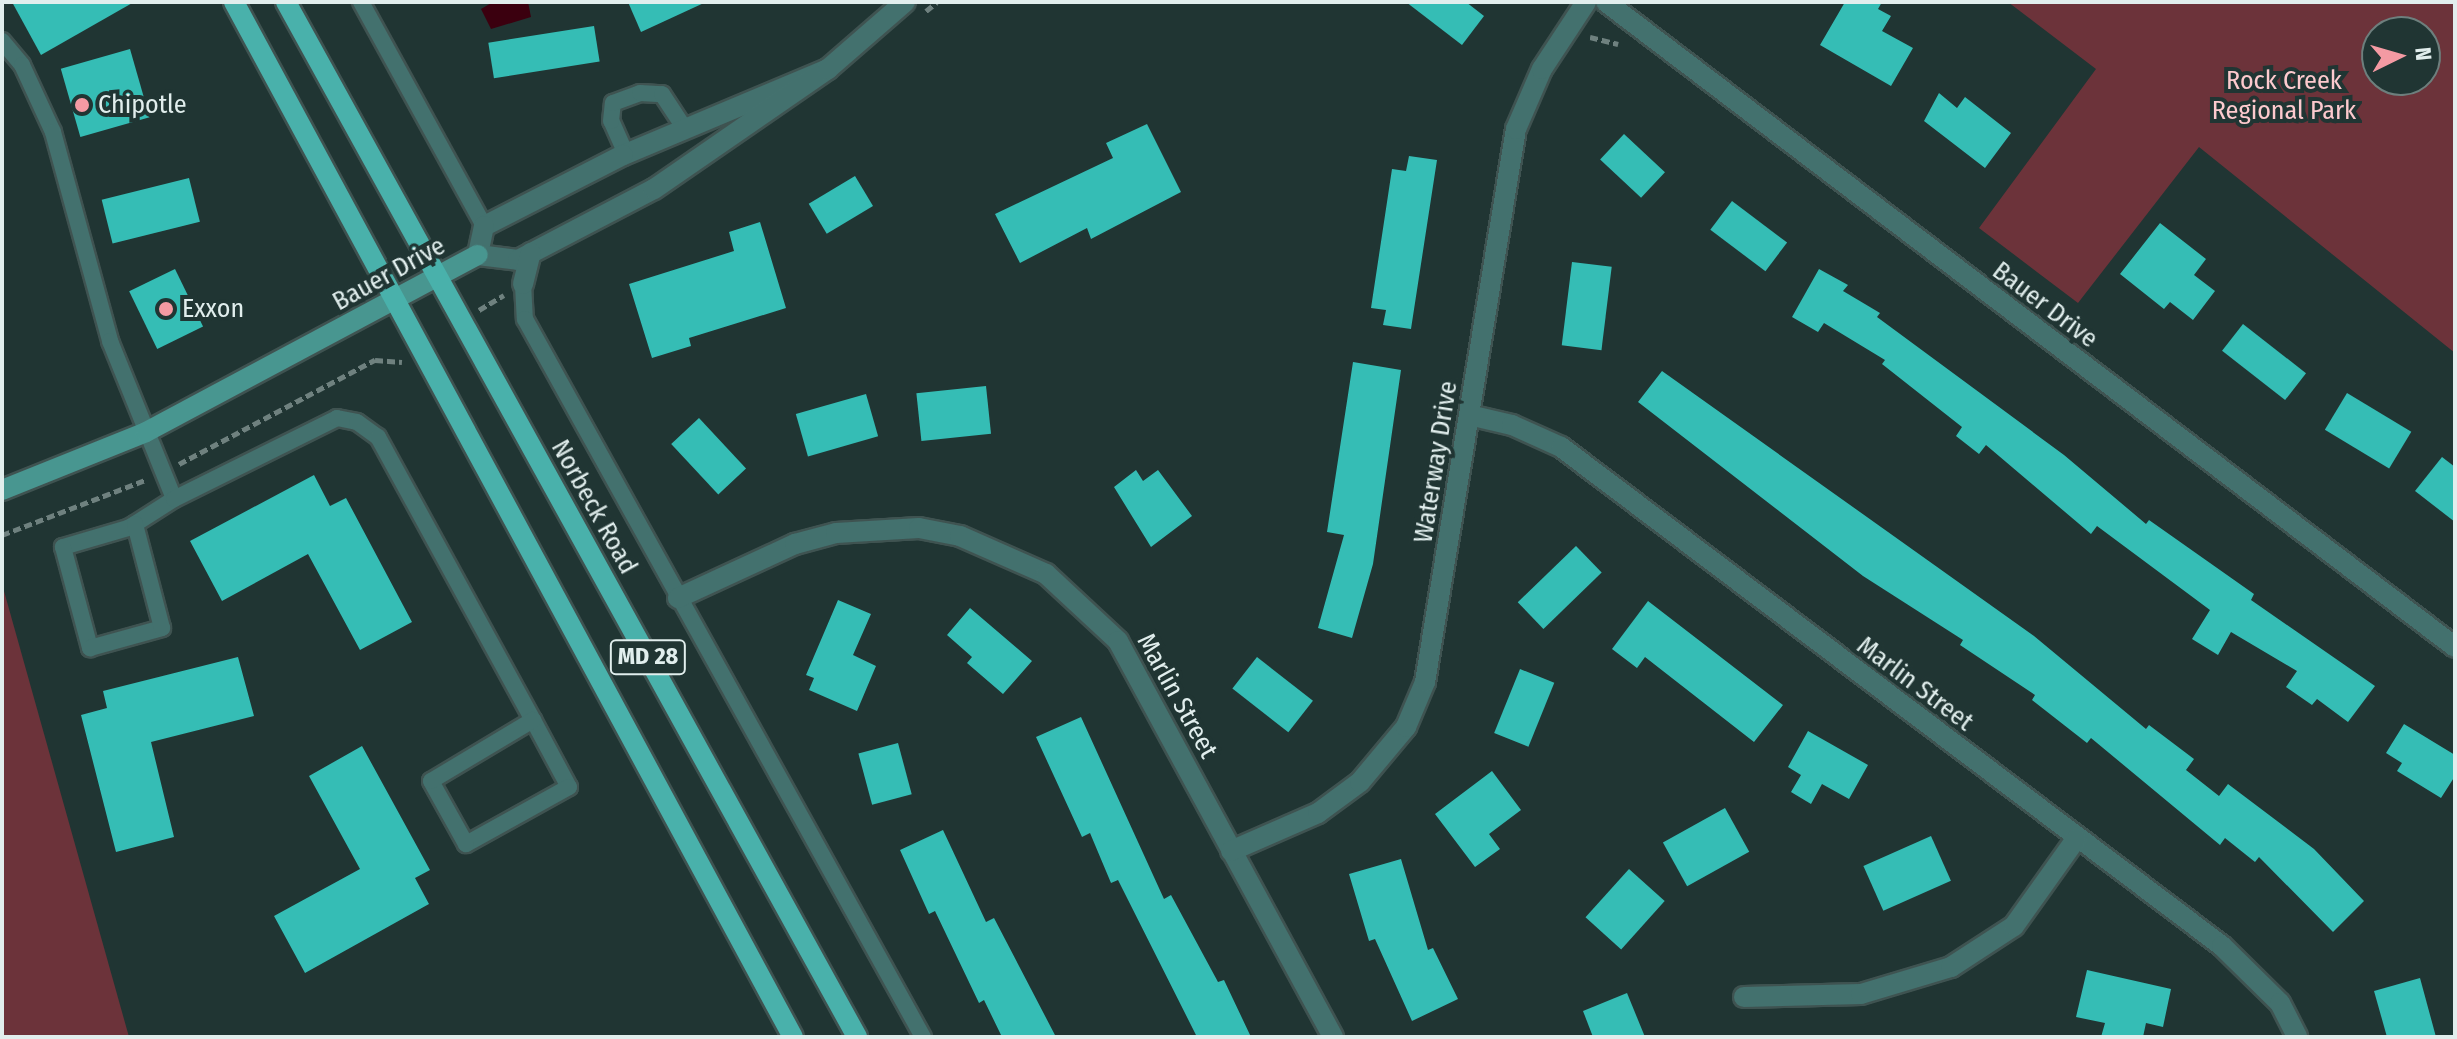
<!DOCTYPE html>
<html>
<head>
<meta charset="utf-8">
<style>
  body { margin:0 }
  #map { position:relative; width:2457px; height:1039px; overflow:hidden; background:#203533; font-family:"Fira Sans Condensed",sans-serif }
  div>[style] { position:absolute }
  .green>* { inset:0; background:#6c333a }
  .water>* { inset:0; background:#3b000f }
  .building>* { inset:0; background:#35bdb5; transform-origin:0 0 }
  .path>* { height:5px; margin-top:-2.5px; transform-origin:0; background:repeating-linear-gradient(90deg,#6f817f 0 8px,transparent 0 12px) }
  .roads { filter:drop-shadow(2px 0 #3f5351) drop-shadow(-2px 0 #3f5351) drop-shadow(0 2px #3f5351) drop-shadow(0 -2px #3f5351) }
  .lane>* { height:16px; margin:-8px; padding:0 8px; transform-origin:8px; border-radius:8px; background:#43716e }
  .street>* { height:20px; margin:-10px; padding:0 10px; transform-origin:10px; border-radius:10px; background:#43716e }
  .secondary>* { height:20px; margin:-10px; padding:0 10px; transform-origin:10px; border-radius:10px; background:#489690 }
  .primary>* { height:20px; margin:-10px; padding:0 10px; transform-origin:10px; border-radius:10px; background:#49b1ab }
  .dots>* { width:22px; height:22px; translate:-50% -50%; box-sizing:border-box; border:4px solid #203533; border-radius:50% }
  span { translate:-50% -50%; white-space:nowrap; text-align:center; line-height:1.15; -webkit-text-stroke:8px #203533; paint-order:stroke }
  .shield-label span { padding:2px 6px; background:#203533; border:2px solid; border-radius:6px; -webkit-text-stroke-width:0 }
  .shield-label { font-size:24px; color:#e1eeed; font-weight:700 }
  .park-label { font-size:26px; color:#fdcace }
  .poi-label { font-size:26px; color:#e1eeed }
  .left { translate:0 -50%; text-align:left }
  .street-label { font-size:26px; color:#e1eeed }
  .frame { position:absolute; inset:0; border:4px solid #e1eeed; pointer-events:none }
  .north { position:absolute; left:2361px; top:16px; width:80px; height:80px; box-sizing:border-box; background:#203533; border:2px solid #6d7f7d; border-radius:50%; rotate:85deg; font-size:22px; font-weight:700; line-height:32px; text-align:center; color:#e1eeed }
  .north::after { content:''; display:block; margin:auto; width:28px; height:36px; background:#f49aa3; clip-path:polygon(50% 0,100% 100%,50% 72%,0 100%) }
</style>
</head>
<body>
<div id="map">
  <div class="green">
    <div style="clip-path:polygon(evenodd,2008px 2px,2455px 2px,2455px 353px,2199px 147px,2078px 303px,1979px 228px,2096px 69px,2008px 2px,2377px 32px,2425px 32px,2425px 80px,2377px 80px,2377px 32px)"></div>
    <div style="clip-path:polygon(2px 584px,129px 1037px,2px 1037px)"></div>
  </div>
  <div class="water">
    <div style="clip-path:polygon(493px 2px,528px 2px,531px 17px,491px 29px,481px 9px)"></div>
  </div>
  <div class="building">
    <div style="clip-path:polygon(12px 2px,134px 2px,41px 55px)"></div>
    <div style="clip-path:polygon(628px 2px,706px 2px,641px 32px)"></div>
    <div style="clip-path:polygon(1406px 2px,1466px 2px,1484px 16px,1462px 45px)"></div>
    <div style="clip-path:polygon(1845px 2px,1882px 2px,1878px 9px,1891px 16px,1882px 31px,1913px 48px,1891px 86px,1820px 45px)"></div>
    <div style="left:594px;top:26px;width:36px;height:107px;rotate:81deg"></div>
    <div style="left:130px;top:49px;width:71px;height:72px;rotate:74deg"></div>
    <div style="clip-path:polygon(1939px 93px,1957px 108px,1965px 97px,2011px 133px,1985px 168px,1924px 121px)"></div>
    <div style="clip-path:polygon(1147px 124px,1181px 192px,1091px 239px,1087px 228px,1020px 263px,995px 214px,1113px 158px,1106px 143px)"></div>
    <div style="left:1624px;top:134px;width:56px;height:35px;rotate:43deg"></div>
    <div style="clip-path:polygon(1409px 156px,1437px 160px,1411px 329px,1383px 325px,1386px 310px,1371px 308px,1392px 169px,1406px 171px)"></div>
    <div style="left:855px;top:176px;width:35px;height:54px;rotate:59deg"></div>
    <div style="left:189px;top:178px;width:45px;height:90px;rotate:76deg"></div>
    <div style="left:1732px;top:201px;width:69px;height:36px;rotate:37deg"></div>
    <div style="clip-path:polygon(760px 222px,786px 308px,689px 338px,691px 346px,652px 358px,629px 284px,734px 251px,729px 232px)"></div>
    <div style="clip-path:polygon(2160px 223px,2206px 259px,2194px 275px,2215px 291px,2193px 320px,2170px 302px,2164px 309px,2120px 274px)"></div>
    <div style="left:1572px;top:262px;width:40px;height:84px;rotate:7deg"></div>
    <div style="left:175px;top:269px;width:64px;height:51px;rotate:64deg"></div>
    <div style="clip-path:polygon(1819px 269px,1848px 285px,1843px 291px,1880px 313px,1877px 317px,2064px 455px,2146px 524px,2149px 520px,2254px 594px,2251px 600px,2375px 686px,2348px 722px,2317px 699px,2312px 705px,2286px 687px,2297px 671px,2231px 632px,2218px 655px,2192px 639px,2210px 610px,2097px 526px,2091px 534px,1986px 445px,1979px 454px,1956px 436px,1962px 427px,1882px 364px,1885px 360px,1824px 323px,1818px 332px,1792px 317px)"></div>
    <div style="left:2243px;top:324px;width:80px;height:34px;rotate:38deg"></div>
    <div style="clip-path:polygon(1353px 362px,1401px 370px,1373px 564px,1352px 638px,1318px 628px,1344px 535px,1327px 532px)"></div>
    <div style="clip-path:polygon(1662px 371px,2034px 636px,2146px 729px,2149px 725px,2194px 759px,2186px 770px,2219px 796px,2228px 784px,2314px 849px,2364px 901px,2333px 932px,2259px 857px,2255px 862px,2225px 838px,2220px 845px,2091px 738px,2087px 743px,2032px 700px,2035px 695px,1960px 645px,1963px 640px,1863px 576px,1638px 402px)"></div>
    <div style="left:986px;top:386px;width:48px;height:70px;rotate:84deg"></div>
    <div style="left:2347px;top:393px;width:75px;height:43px;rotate:31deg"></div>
    <div style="left:866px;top:394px;width:44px;height:73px;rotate:74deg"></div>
    <div style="left:699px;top:418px;width:69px;height:38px;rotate:47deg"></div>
    <div style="clip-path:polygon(2442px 457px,2455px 467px,2455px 522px,2415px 491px)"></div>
    <div style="clip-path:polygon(1136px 470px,1143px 481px,1158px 470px,1192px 516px,1151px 547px,1114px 487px)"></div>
    <div style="clip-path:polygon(314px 475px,330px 506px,346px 498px,412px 622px,360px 650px,308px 554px,222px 601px,190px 541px)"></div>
    <div style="left:1576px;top:546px;width:37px;height:81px;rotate:46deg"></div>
    <div style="clip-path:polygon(838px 600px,871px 614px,853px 655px,876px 666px,857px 711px,809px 690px,814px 678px,806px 675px)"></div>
    <div style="clip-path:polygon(1648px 601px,1783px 705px,1754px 742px,1645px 657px,1637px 668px,1612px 649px)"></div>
    <div style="clip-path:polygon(970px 608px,1032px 661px,1003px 694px,967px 663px,972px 657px,947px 635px)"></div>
    <div style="clip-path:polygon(238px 657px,254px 716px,151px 742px,174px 837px,116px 852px,81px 715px,107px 708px,103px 691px)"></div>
    <div style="left:1257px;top:657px;width:71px;height:40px;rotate:38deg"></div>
    <div style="left:1520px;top:669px;width:37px;height:69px;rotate:22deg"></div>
    <div style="clip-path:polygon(1081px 717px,1164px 899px,1171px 895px,1218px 982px,1224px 980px,1251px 1037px,1197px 1037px,1118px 880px,1111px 883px,1090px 833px,1082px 837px,1036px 737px)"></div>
    <div style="clip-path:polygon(2404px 724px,2455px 755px,2455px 776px,2441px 798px,2397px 771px,2402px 763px,2386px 753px)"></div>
    <div style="clip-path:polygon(1808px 731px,1868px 765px,1849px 799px,1822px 784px,1811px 804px,1791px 792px,1801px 775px,1788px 767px)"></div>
    <div style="left:898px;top:743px;width:53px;height:41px;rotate:75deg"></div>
    <div style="clip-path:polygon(362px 746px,430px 870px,415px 878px,429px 904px,305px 973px,274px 916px,360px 869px,309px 776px)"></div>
    <div style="clip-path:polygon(1492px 771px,1521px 810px,1489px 834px,1500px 849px,1475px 867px,1435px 814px)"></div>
    <div style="left:1725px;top:808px;width:50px;height:71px;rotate:61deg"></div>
    <div style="clip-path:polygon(943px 830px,986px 922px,994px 918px,1056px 1037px,1002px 1037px,984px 1000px,979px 1003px,935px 911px,929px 914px,900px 850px)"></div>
    <div style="left:1931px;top:836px;width:49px;height:74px;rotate:66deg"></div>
    <div style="clip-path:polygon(1401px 859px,1428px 950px,1433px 948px,1458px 999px,1412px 1021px,1375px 939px,1369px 941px,1349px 874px)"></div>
    <div style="left:1629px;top:869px;width:48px;height:65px;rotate:42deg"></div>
    <div style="clip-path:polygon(2087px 970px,2171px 989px,2163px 1027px,2146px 1023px,2143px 1037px,2101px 1037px,2105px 1023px,2076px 1017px)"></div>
    <div style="clip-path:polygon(2420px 978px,2436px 1037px,2387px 1037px,2374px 991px)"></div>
    <div style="clip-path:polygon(1627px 993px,1645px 1037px,1593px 1037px,1583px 1011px)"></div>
  </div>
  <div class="path">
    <div style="left:926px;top:11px;width:14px;rotate:-39deg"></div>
    <div style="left:1590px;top:37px;width:29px;rotate:14deg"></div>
    <div style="left:479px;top:310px;width:29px;rotate:-31deg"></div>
    <div style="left:179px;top:464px;width:222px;rotate:-28deg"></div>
    <div style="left:375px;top:360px;width:27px;rotate:4deg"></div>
    <div style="left:2px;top:535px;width:153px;rotate:-21deg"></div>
  </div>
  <div class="roads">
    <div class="lane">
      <div style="left:361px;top:2px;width:256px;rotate:61.2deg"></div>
      <div style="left:2px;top:41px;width:31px;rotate:50deg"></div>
      <div style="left:22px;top:65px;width:74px;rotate:65.2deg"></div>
      <div style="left:53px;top:132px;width:217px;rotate:74.7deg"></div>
      <div style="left:110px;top:341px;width:170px;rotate:67.9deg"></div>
      <div style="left:174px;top:499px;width:46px;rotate:147.3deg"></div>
      <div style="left:135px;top:524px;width:8px;rotate:150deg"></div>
      <div style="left:128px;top:528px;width:68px;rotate:163.7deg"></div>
      <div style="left:63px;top:547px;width:105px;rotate:75deg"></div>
      <div style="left:90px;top:648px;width:75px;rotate:-15.5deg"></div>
      <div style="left:162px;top:628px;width:107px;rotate:-104.6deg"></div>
      <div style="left:626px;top:154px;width:36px;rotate:-114deg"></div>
      <div style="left:611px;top:121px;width:18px;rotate:-84deg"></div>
      <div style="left:613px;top:103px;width:29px;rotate:-20deg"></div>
      <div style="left:640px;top:93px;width:22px;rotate:3deg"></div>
      <div style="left:662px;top:94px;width:42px;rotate:56.7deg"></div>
      <div style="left:523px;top:284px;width:35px;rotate:87deg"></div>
      <div style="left:525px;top:319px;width:821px;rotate:61deg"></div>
      <div style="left:174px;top:499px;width:182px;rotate:-26.4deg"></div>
      <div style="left:337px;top:418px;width:20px;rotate:11deg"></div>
      <div style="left:357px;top:422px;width:26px;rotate:36deg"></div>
      <div style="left:378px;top:437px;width:323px;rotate:61.3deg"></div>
      <div style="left:533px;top:720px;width:76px;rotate:61.8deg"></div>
      <div style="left:569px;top:787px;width:118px;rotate:151deg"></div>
      <div style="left:466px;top:844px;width:72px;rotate:-119.1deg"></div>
      <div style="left:431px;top:781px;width:119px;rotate:-30.9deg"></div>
    </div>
    <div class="street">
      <div style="left:1606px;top:2px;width:1066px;rotate:37.22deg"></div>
      <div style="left:828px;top:69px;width:222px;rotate:157.2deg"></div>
      <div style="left:623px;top:155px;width:156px;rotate:152.9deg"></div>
      <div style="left:484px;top:226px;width:30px;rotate:102deg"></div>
      <div style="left:478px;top:255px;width:40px;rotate:7.1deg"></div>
      <div style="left:518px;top:260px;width:153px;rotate:-27.6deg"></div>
      <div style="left:654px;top:189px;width:211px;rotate:-34.6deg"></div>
      <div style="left:828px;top:69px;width:102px;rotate:-41deg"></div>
      <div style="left:523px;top:284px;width:32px;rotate:-76deg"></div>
      <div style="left:1469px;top:415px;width:44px;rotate:13.1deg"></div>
      <div style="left:1512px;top:425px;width:54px;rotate:24.2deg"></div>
      <div style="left:1561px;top:447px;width:828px;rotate:37.05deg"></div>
      <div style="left:2222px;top:946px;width:81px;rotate:44.5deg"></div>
      <div style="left:2280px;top:1003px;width:38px;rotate:63deg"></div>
      <div style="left:678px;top:598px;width:129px;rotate:-24.8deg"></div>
      <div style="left:795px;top:544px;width:42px;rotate:-15deg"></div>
      <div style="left:836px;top:533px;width:83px;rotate:-3.4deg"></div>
      <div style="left:919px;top:528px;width:42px;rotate:11deg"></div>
      <div style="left:960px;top:536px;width:94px;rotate:23.8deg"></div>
      <div style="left:1046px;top:574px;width:98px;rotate:42.9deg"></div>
      <div style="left:1118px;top:641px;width:451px;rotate:61.5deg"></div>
      <div style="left:1231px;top:851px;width:95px;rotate:-23.6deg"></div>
      <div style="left:1318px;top:813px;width:52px;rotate:-36.4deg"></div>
      <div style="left:1360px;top:782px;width:72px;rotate:-50.1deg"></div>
      <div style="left:1406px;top:727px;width:49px;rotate:-67.1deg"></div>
      <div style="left:1425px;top:682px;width:560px;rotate:-80.66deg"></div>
      <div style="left:1516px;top:129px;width:65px;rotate:-66.6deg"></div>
      <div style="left:1542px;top:69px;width:80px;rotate:-56.7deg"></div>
      <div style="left:1744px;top:997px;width:117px;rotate:-1.5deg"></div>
      <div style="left:1861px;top:994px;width:94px;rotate:-16.7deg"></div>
      <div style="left:1951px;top:967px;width:75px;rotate:-33.1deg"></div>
      <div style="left:2014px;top:926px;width:107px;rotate:-54.5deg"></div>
    </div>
    <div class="secondary">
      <div style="left:2px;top:490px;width:155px;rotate:-21.9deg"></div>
      <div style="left:146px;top:432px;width:376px;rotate:-28.1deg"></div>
    </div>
    <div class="primary">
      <div style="left:234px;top:2px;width:1176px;rotate:61.63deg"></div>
      <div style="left:286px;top:2px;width:1182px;rotate:61.11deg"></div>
    </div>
  </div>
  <div class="dots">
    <div style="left:82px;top:105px;background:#f49aa3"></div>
    <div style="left:166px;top:309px;background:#f49aa3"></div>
  </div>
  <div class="shield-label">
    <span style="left:648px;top:657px">MD 28</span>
  </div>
  <div class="park-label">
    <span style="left:2284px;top:96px">Rock Creek<br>Regional Park</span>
  </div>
  <div class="poi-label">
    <span class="left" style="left:98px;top:105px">Chipotle</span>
    <span class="left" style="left:182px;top:309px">Exxon</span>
  </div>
  <div class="street-label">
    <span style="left:389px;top:274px;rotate:-29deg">Bauer Drive</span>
    <span style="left:2045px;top:305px;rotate:37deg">Bauer Drive</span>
    <span style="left:1436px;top:462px;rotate:-81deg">Waterway Drive</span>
    <span style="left:594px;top:507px;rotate:61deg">Norbeck Road</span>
    <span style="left:1915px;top:684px;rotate:37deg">Marlin Street</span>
    <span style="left:1177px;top:696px;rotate:61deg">Marlin Street</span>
  </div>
  <div class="frame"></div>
  <div class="north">N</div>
</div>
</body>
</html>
